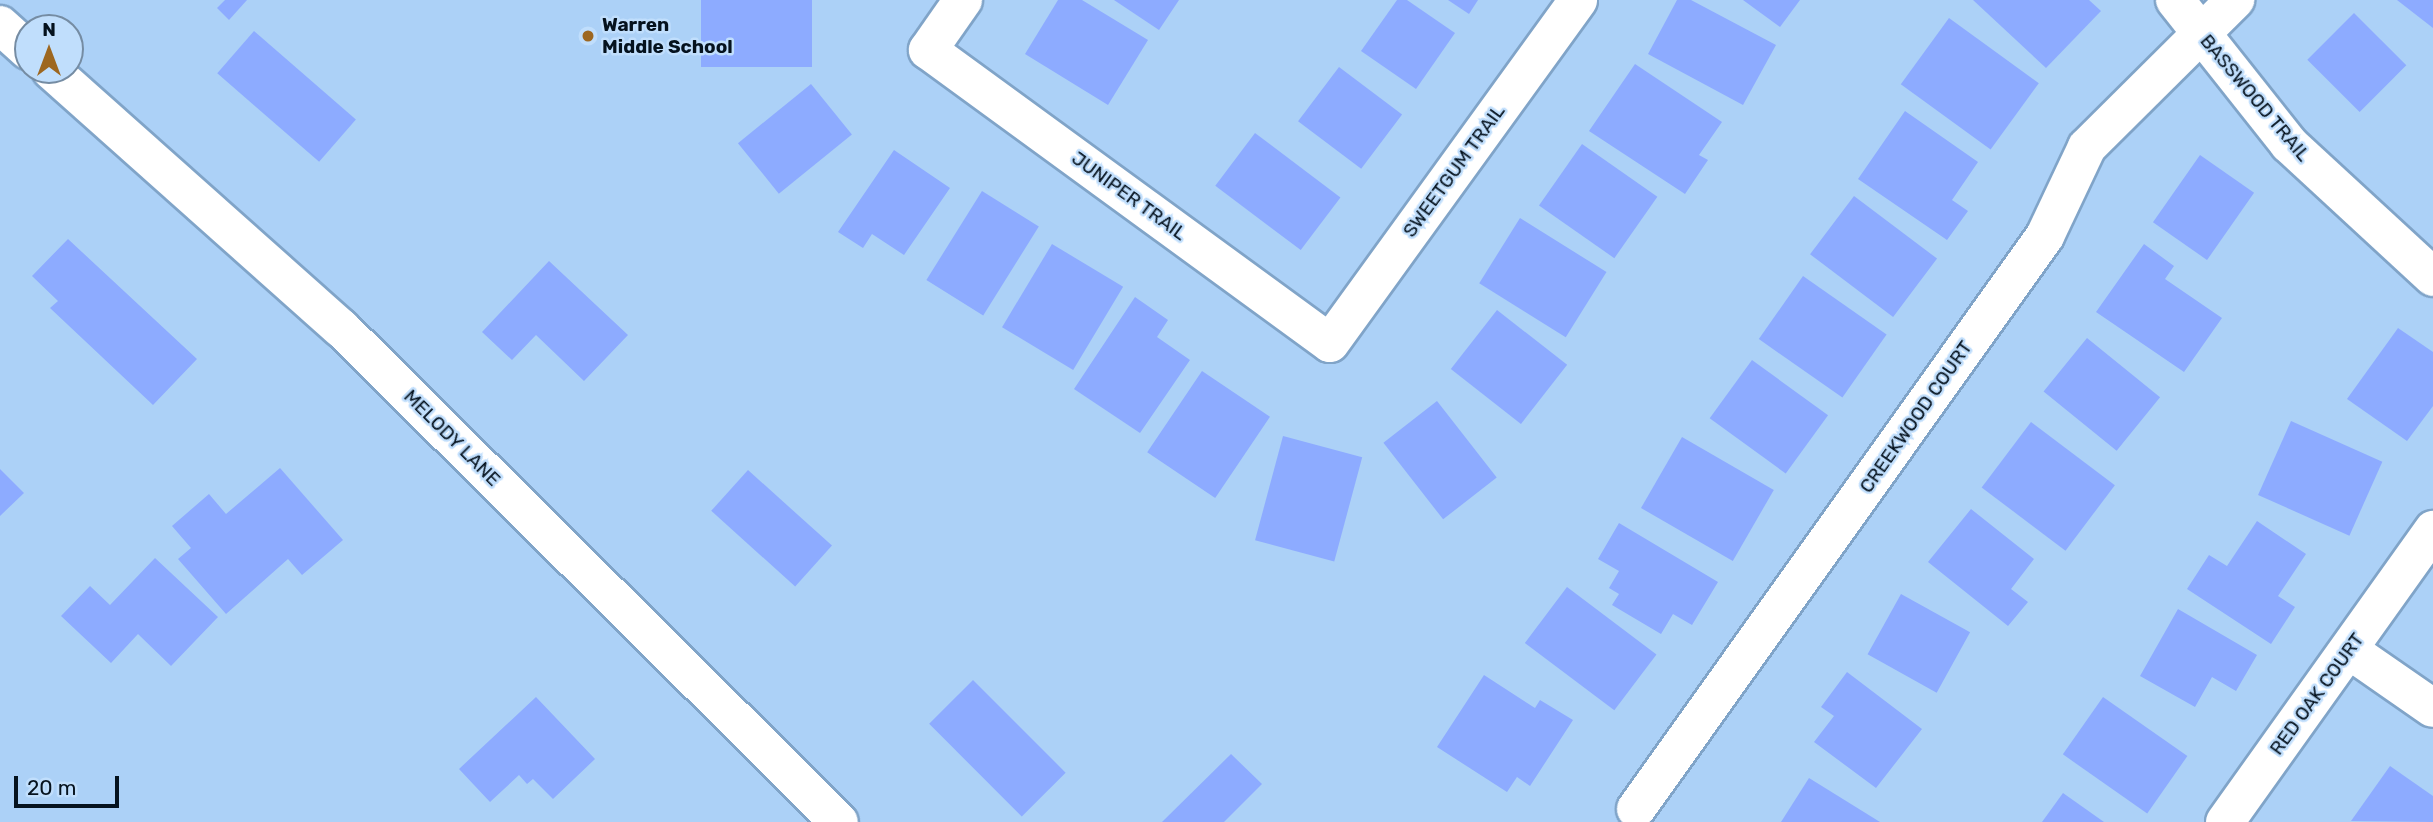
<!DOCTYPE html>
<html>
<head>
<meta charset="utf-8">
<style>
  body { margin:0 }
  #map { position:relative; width:2433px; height:822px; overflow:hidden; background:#acd1f7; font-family:Rubik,sans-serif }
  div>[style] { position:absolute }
  .building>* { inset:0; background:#8dabff; transform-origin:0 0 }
  .roads { filter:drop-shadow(2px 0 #80a4c8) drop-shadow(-2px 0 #80a4c8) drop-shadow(0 2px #80a4c8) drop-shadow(0 -2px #80a4c8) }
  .minor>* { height:38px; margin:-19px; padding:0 19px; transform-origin:19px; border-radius:19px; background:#fff }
  .dots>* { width:19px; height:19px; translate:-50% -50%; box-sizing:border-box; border:4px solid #c0defc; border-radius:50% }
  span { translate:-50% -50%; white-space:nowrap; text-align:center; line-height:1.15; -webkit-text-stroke:5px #c0defc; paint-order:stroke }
  .poi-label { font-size:19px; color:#05121e; font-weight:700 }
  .left { translate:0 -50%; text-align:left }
  .street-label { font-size:19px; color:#05121e }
  .north { position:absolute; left:14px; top:14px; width:70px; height:70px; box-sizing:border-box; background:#c0defc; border:2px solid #758ca3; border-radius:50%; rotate:0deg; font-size:19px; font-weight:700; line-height:28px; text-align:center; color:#05121e }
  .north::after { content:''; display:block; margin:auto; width:24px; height:32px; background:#9d6720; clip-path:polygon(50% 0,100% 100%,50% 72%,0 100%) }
  .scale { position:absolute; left:14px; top:776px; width:105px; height:32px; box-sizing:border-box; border:4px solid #05121e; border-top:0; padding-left:9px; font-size:21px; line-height:24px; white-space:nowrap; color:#05121e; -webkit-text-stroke:5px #c0defc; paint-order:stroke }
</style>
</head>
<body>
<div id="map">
  <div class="building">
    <div style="clip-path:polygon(225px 0,247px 0,229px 20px,217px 8px)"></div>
    <div style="left:701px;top:0;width:111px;height:67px"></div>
    <div style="clip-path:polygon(1058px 0,1082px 0,1148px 40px,1108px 105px,1025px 54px)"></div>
    <div style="clip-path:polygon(1114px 0,1179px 0,1159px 30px)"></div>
    <div style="clip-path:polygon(1397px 0,1407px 0,1455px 33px,1416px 89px,1361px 51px)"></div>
    <div style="clip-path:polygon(1448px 0,1478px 0,1469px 14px)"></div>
    <div style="clip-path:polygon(1677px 0,1691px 0,1776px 45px,1743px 105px,1648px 54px)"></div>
    <div style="clip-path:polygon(1743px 0,1800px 0,1780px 27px)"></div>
    <div style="clip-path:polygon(1973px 0,2089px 0,2101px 11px,2046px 68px)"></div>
    <div style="clip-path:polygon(2397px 0,2433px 0,2433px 28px)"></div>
    <div style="left:2354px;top:13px;width:74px;height:66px;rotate:45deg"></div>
    <div style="left:1949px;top:18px;width:111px;height:82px;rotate:36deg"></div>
    <div style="left:254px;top:31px;width:135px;height:56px;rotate:41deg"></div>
    <div style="clip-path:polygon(1635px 64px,1722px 122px,1699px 155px,1708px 160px,1685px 194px,1589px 131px)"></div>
    <div style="left:1339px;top:67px;width:79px;height:68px;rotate:37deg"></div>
    <div style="left:811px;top:84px;width:65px;height:94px;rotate:51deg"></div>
    <div style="clip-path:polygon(1905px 111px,1978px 162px,1952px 200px,1968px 211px,1947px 240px,1858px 179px)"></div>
    <div style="left:1255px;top:133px;width:107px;height:66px;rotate:37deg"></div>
    <div style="left:1582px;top:144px;width:92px;height:75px;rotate:35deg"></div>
    <div style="clip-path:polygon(894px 150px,950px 188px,904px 255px,872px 234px,863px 248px,838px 232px)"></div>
    <div style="left:2200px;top:155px;width:66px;height:82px;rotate:35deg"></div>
    <div style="left:982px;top:191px;width:67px;height:105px;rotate:32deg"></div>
    <div style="left:1854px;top:196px;width:104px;height:73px;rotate:37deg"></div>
    <div style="left:1520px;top:218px;width:102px;height:77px;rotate:32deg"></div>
    <div style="clip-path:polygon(68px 239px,197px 359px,153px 405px,50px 308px,58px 301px,32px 276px)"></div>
    <div style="left:1052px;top:244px;width:83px;height:97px;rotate:31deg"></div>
    <div style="clip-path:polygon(2144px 244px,2174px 266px,2165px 279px,2222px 318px,2184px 372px,2096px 312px)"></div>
    <div style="clip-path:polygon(549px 261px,628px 335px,584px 381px,536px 335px,512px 360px,482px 332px)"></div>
    <div style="left:1803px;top:276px;width:102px;height:77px;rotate:35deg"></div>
    <div style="clip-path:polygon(1135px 297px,1168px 320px,1157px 337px,1190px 360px,1140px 433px,1074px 389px)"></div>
    <div style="left:1497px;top:310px;width:89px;height:75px;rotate:38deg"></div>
    <div style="clip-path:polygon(2398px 328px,2433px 352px,2433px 406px,2407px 441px,2347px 399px)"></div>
    <div style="left:2087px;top:338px;width:94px;height:69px;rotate:39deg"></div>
    <div style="left:1752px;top:360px;width:94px;height:72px;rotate:36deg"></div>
    <div style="left:1202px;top:371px;width:82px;height:98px;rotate:34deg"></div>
    <div style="left:1437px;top:401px;width:97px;height:68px;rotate:52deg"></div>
    <div style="left:2291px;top:421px;width:100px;height:81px;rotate:24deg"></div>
    <div style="left:2031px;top:422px;width:105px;height:82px;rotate:37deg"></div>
    <div style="left:1283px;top:436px;width:82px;height:108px;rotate:15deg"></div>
    <div style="left:1682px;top:437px;width:106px;height:82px;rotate:30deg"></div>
    <div style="clip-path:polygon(280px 468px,343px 540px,302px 575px,288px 559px,226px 614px,178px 559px,191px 548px,172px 526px,209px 494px,226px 514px)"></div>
    <div style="clip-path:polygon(0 469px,24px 493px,0 516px)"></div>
    <div style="left:748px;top:470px;width:113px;height:55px;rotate:42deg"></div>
    <div style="clip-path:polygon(1971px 509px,2034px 559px,2011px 589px,2028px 602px,2008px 626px,1928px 562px)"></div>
    <div style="clip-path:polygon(2257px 521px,2306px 554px,2278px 596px,2295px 607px,2271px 644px,2187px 589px,2209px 555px,2227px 566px)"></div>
    <div style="clip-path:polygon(1619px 523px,1718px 582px,1692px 625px,1673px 614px,1661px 634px,1612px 605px,1619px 594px,1609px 588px,1619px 571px,1598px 559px)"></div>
    <div style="clip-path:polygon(155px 558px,218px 617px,171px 666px,138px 634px,111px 663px,61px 616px,90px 586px,110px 605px)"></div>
    <div style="left:1567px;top:587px;width:112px;height:70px;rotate:37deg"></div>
    <div style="left:1901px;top:594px;width:79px;height:69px;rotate:29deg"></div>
    <div style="clip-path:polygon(2178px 609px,2257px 655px,2236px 691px,2212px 677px,2195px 707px,2140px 676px)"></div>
    <div style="clip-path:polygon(1847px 672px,1922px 729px,1876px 788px,1814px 742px,1834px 716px,1821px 707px)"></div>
    <div style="clip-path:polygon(1484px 675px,1535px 708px,1540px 700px,1573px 720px,1530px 786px,1517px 777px,1507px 792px,1437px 747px)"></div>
    <div style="left:973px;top:680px;width:131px;height:62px;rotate:45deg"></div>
    <div style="clip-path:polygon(536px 697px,595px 759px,553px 799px,533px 779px,527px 784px,519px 775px,490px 802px,459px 769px)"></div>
    <div style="left:2103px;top:697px;width:103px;height:70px;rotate:35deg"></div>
    <div style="clip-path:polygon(1231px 754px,1262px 784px,1224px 822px,1162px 822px)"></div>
    <div style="clip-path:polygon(2390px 766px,2433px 796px,2433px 822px,2351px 821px)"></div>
    <div style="clip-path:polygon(1809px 778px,1880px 822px,1781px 822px)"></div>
    <div style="clip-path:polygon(2063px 793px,2104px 822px,2042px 822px)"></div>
  </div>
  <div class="roads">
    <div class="minor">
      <div style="left:963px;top:0;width:61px;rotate:125deg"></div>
      <div style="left:928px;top:50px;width:497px;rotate:36.1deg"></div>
      <div style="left:1330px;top:343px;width:423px;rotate:-54.1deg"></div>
      <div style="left:2175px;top:0;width:184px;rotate:51.6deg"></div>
      <div style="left:2289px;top:144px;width:196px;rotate:42.7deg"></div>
      <div style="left:0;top:25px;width:38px;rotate:42deg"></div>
      <div style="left:51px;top:70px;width:388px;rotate:41.7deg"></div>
      <div style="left:341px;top:328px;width:701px;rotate:44.77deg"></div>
      <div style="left:2352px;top:652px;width:98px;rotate:34.7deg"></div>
      <div style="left:1636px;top:809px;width:704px;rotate:-54.48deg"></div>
      <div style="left:2045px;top:236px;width:98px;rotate:-64.7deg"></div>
      <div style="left:2087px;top:147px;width:209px;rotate:-44.8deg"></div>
      <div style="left:2225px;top:822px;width:359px;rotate:-54.5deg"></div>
    </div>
  </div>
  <div class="dots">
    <div style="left:588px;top:36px;background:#9d6720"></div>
  </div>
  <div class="poi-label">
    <span class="left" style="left:602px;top:36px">Warren<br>Middle School</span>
  </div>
  <div class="street-label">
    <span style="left:2255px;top:98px;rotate:50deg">BASSWOOD TRAIL</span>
    <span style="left:1454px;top:171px;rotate:-54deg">SWEETGUM TRAIL</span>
    <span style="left:1129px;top:196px;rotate:36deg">JUNIPER TRAIL</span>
    <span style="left:1916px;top:417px;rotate:-55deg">CREEKWOOD COURT</span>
    <span style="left:452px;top:438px;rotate:45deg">MELODY LANE</span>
    <span style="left:2317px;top:694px;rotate:-54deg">RED OAK COURT</span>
  </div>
  <div class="north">N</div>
  <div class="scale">20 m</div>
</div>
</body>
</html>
